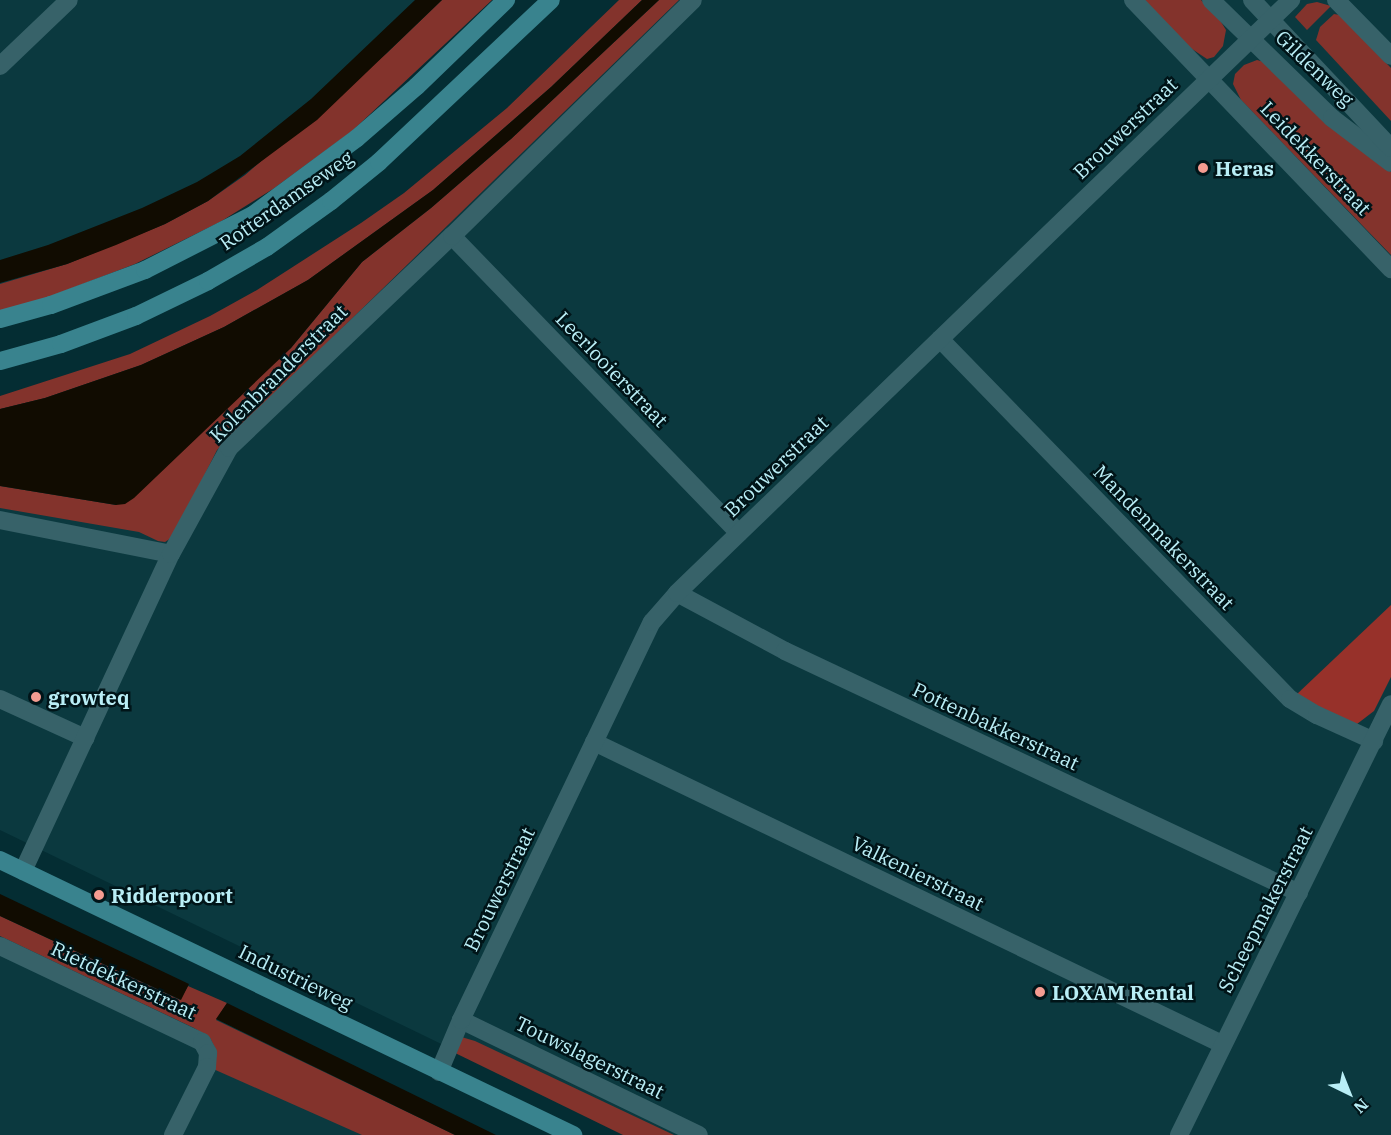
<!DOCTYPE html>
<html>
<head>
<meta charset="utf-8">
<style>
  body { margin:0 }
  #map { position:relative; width:1391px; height:1135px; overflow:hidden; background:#042d33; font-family:"IBM Plex Serif",serif }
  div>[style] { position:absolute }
  .built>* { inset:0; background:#0b393f }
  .green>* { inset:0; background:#83332c }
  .forest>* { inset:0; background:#97312a }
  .water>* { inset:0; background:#110c01 }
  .street>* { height:18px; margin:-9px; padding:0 9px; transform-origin:9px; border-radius:9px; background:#376269 }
  .secondary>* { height:18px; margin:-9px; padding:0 9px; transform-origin:9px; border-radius:9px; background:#39838e }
  .dots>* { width:16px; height:16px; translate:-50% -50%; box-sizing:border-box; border:3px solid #001418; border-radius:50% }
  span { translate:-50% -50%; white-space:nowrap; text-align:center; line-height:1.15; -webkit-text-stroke:5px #001418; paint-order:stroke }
  .street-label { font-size:20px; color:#b9eef6 }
  .poi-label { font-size:20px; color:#b9eef6; font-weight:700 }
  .left { translate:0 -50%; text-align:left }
  .north { position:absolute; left:1319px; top:1063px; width:60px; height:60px; -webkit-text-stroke:4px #001418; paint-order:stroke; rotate:137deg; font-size:16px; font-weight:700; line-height:24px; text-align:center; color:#b9eef6 }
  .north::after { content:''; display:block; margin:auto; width:21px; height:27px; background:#b9eef6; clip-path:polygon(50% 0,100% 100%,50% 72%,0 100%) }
</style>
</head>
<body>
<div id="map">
  <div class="built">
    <div style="clip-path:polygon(0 0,470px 0,355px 109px,0 295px)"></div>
    <div style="clip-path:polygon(630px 0,1391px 0,1391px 1135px,629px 1135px,0 830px,0 484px,118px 504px)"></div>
    <div style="clip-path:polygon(0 914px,478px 1135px,0 1135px)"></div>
  </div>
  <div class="green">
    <div style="clip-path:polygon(442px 0,492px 0,352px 131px,273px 189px,220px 222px,135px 264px,49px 297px,0 312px,0 284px,67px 264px,165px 224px,208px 201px,245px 175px,387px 53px)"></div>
    <div style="clip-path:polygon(619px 0,642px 0,551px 87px,433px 190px,308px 280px,224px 327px,141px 365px,45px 398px,0 409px,0 396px,130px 354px,210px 316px,257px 290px,361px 223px,404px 193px,507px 108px)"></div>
    <div style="clip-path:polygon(659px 0,679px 0,217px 450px,174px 536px,165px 542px,158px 541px,139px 532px,0 508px,0 486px,116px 505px,291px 348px,362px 262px,431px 208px,511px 139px)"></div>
    <div style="clip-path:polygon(1144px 0,1201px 0,1218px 17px,1226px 30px,1223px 46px,1214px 57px,1207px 59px,1189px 47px)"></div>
    <div style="clip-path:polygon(1317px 2px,1331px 6px,1307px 30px,1295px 17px,1307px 4px)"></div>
    <div style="clip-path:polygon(1334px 14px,1340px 15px,1391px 68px,1391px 121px,1316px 40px,1320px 27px)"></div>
    <div style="clip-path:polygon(1257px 60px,1268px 63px,1330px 125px,1391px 172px,1391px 255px,1241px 100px,1233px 84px,1235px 74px,1244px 65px)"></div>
    <div style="clip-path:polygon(0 916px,180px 1000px,188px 986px,227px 1003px,216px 1020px,455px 1135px,362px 1135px,211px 1068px,215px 1048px,210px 1038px,194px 1028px,0 936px)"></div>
    <div style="clip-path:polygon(458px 1036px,475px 1041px,674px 1135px,623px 1135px,451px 1051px)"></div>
  </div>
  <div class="forest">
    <div style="clip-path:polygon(1391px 605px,1391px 677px,1374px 711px,1357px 724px,1338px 723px,1296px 695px)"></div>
  </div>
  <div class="water">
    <div style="clip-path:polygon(415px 0,442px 0,317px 120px,208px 201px,165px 224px,116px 245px,67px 264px,0 283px,0 260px,48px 245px,142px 208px,197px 182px,240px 156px,311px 99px)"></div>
    <div style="clip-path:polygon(642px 0,659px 0,511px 139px,431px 208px,362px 262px,291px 348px,134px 498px,125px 504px,116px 505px,0 486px,0 409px,45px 398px,141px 365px,224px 327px,308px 280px,433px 190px,551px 87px)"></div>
    <div style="clip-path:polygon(0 894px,189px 984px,181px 1000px,0 916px)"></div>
    <div style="clip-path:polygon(227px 1003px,496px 1135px,455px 1135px,216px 1019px)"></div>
  </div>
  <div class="street">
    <div style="left:1133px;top:0;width:373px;rotate:46.2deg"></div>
    <div style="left:1211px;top:0;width:169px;rotate:44.3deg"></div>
    <div style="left:1332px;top:118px;width:74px;rotate:37.3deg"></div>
    <div style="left:1252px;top:0;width:203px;rotate:46.8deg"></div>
    <div style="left:1336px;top:0;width:78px;rotate:45.5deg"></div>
    <div style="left:0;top:66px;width:95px;rotate:-43.7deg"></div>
    <div style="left:452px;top:236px;width:413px;rotate:46deg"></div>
    <div style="left:940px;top:339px;width:502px;rotate:45.81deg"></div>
    <div style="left:1290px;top:699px;width:31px;rotate:31deg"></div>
    <div style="left:1317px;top:715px;width:63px;rotate:24.5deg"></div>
    <div style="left:0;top:520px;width:174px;rotate:11.2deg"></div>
    <div style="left:677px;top:593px;width:123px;rotate:28.2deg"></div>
    <div style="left:785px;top:651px;width:568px;rotate:25.21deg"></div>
    <div style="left:0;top:699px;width:94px;rotate:24.6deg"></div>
    <div style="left:594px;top:742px;width:697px;rotate:25.68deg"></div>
    <div style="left:23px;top:871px;width:350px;rotate:-65deg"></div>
    <div style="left:171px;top:554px;width:121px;rotate:-61.3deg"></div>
    <div style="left:229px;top:448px;width:308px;rotate:-43.6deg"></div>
    <div style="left:452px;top:236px;width:337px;rotate:-44.4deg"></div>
    <div style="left:0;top:946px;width:224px;rotate:25.4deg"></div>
    <div style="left:202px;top:1042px;width:13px;rotate:61deg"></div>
    <div style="left:208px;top:1053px;width:14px;rotate:94deg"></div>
    <div style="left:207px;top:1067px;width:76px;rotate:116.6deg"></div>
    <div style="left:461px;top:1020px;width:264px;rotate:25.8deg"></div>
    <div style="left:439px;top:1072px;width:56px;rotate:-67.1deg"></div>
    <div style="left:461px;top:1020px;width:441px;rotate:-64.4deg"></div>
    <div style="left:652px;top:622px;width:38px;rotate:-49deg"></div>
    <div style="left:677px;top:593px;width:854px;rotate:-44deg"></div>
    <div style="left:1179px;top:1135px;width:480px;rotate:-63.8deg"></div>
  </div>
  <div class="secondary">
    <div style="left:0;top:319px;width:53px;rotate:-15.4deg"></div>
    <div style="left:51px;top:305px;width:100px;rotate:-20.4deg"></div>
    <div style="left:145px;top:270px;width:121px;rotate:-27deg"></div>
    <div style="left:253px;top:215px;width:129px;rotate:-36.5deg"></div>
    <div style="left:357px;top:138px;width:79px;rotate:-40.9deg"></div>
    <div style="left:417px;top:86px;width:124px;rotate:-44deg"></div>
    <div style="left:0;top:361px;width:63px;rotate:-15.6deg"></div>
    <div style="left:61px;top:344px;width:80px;rotate:-20.5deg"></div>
    <div style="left:136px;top:316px;width:80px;rotate:-25.9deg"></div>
    <div style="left:208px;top:281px;width:68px;rotate:-30deg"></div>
    <div style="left:267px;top:247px;width:79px;rotate:-35.7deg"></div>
    <div style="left:331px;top:201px;width:62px;rotate:-39.1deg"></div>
    <div style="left:379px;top:162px;width:236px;rotate:-43.3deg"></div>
    <div style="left:0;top:860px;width:636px;rotate:25.64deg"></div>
  </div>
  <div class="dots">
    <div style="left:1203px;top:168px;background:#f59c91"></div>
    <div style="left:36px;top:697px;background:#f59c91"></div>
    <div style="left:99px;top:895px;background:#f59c91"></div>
    <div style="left:1040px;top:992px;background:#f59c91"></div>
  </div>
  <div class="street-label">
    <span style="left:1315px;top:68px;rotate:44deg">Gildenweg</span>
    <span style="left:1125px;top:128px;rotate:-44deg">Brouwerstraat</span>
    <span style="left:1316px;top:158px;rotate:46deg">Leidekkerstraat</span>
    <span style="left:286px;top:200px;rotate:-35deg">Rotterdamseweg</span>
    <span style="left:612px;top:369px;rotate:46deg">Leerlooierstraat</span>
    <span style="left:278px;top:373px;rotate:-45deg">Kolenbranderstraat</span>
    <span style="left:776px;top:466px;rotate:-44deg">Brouwerstraat</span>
    <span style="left:1164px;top:537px;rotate:46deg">Mandenmakerstraat</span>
    <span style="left:996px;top:726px;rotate:25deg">Pottenbakkerstraat</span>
    <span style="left:918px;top:873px;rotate:26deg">Valkenierstraat</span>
    <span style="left:499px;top:889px;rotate:-64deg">Brouwerstraat</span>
    <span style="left:1265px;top:909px;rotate:-63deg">Scheepmakerstraat</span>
    <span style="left:296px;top:977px;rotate:26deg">Industrieweg</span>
    <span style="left:124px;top:980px;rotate:25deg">Rietdekkerstraat</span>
    <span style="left:590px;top:1057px;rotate:26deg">Touwslagerstraat</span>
  </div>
  <div class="poi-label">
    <span class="left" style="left:1215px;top:168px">Heras</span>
    <span class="left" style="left:48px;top:697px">growteq</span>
    <span class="left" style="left:111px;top:895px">Ridderpoort</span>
    <span class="left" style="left:1052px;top:992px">LOXAM Rental</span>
  </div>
  <div class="north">N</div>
</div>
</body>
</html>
